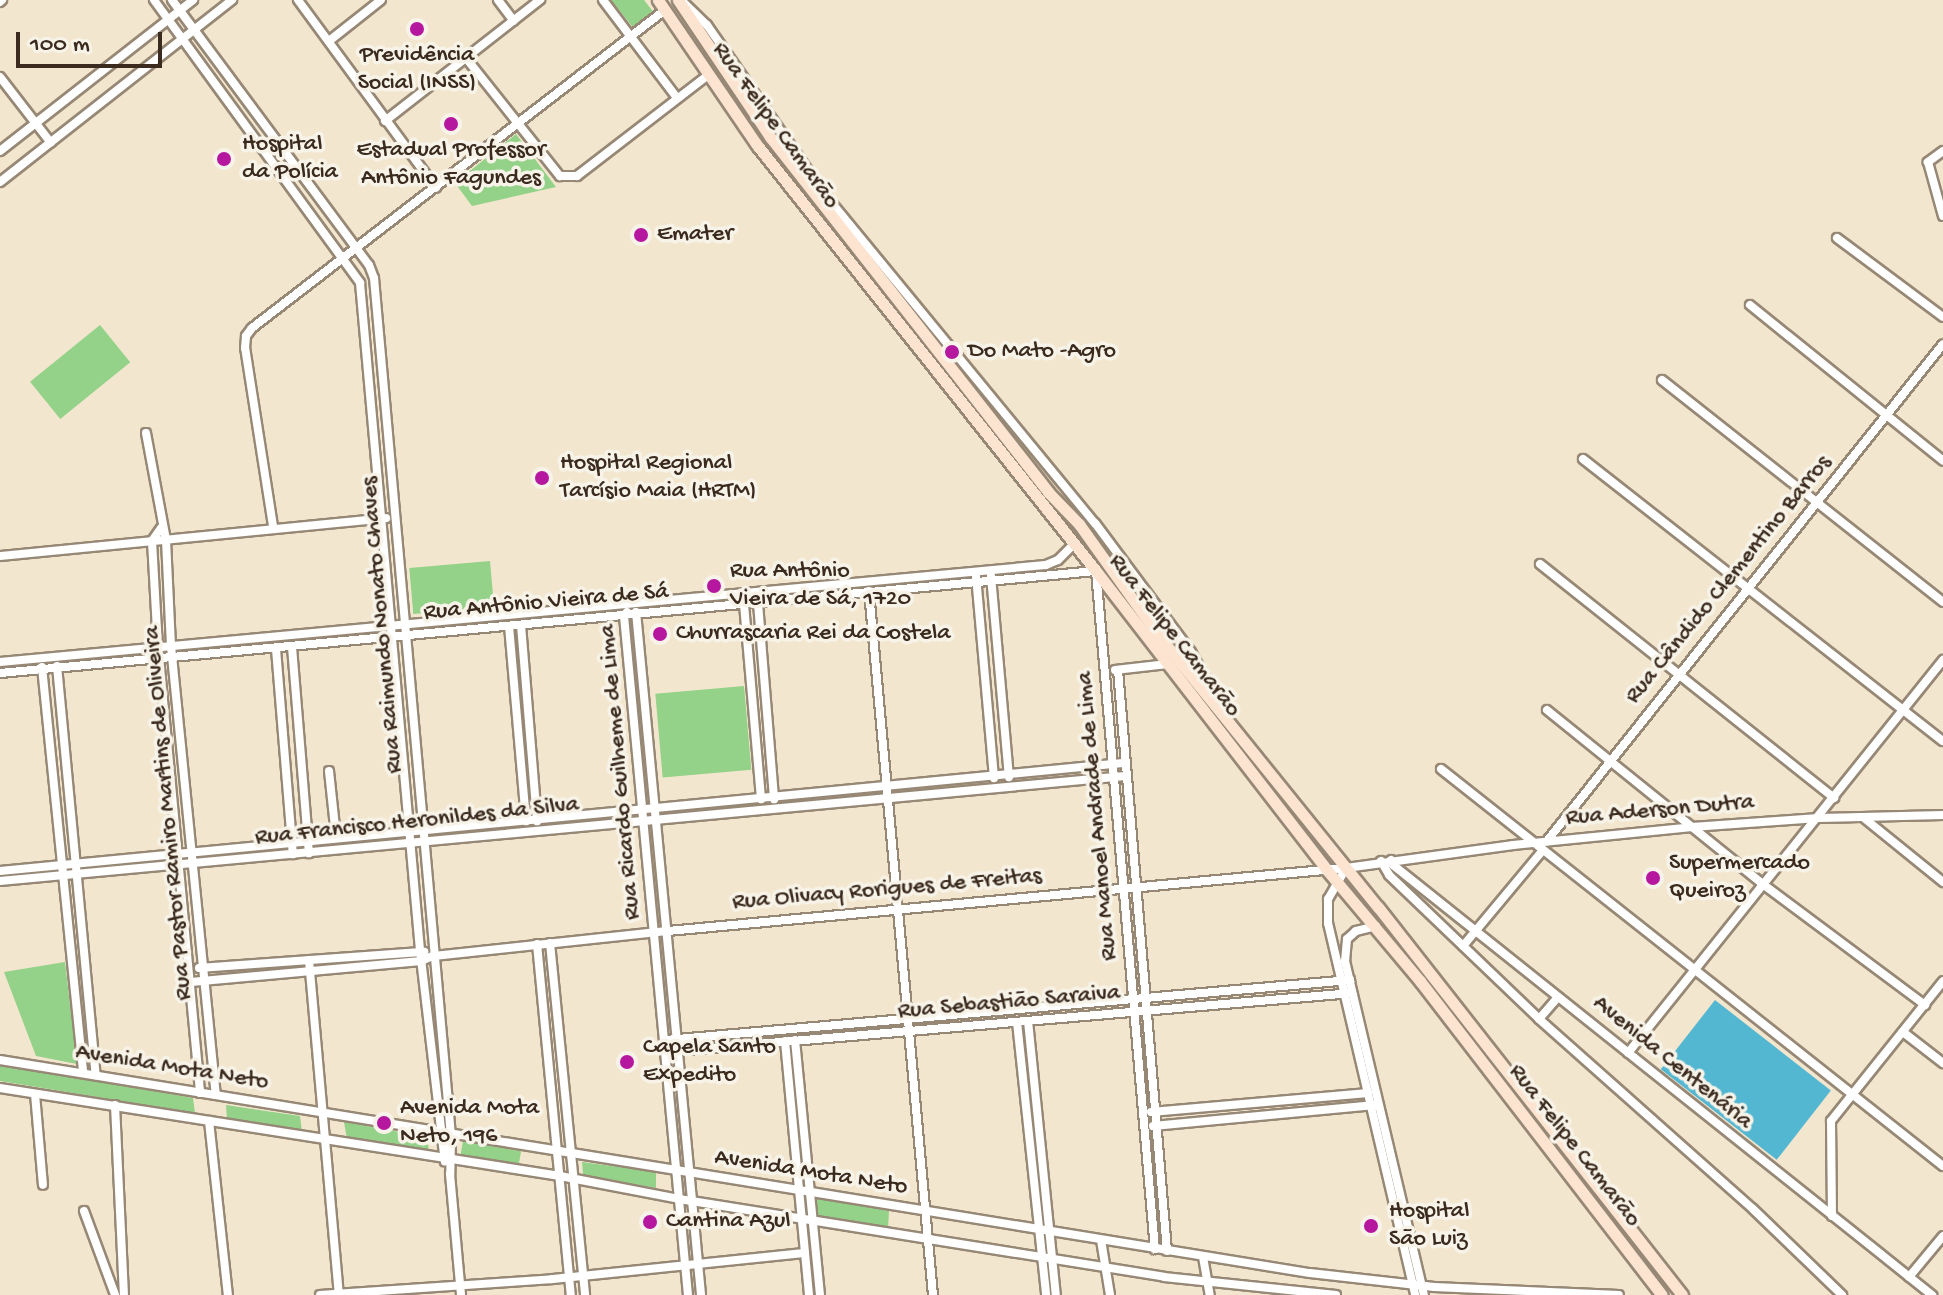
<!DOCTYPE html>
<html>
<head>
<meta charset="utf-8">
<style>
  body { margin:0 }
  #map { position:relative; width:1943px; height:1295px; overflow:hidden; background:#f3e6ce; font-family:"Gochi Hand",sans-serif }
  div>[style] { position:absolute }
  .green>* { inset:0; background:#93d288; transform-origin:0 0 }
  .water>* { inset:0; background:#54b7d2; transform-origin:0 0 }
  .roads { filter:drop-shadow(2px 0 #978876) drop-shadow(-2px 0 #978876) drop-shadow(0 2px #978876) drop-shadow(0 -2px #978876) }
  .minor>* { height:8px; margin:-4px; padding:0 4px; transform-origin:4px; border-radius:4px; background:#fff }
  .secondary>* { height:11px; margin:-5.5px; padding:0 5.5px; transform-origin:5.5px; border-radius:5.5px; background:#fde4d1 }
  .dots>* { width:22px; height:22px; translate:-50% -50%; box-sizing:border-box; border:4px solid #f7f3e8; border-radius:50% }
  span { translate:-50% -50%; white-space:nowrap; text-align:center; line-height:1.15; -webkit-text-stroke:7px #f7f3e8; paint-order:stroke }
  .poi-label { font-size:24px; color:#3b2a1e }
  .left { translate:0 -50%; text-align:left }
  .street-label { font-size:24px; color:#3b2a1e }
  .scale { position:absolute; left:16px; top:32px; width:146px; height:36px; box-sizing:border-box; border:4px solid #3b2a1e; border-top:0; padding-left:10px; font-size:24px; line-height:28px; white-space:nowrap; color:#3b2a1e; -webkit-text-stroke:6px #f7f3e8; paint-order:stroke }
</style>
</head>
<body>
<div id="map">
  <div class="green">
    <div style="clip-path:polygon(611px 0,644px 0,655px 14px,635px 30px)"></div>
    <div style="clip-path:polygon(516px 134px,556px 187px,472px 206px,455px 183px)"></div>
    <div style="left:100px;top:325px;width:48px;height:90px;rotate:51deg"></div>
    <div style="left:490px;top:561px;width:46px;height:81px;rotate:85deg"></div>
    <div style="left:744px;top:686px;width:84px;height:89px;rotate:85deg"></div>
    <div style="clip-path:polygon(65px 962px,77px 1064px,36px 1056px,4px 972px)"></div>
    <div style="clip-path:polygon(0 1064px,193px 1098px,195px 1113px,0 1081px)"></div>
    <div style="clip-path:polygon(226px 1105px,300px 1116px,302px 1132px,227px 1120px)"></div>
    <div style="clip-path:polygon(344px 1122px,427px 1137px,429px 1151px,347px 1139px)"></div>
    <div style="left:463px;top:1141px;width:59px;height:14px;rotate:10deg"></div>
    <div style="clip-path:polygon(582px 1162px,656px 1172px,656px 1188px,583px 1175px)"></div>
    <div style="clip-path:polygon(816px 1196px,889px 1211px,888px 1229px,817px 1216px)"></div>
  </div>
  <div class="water">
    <div style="left:1715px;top:1000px;width:147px;height:88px;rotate:38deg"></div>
  </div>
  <div class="roads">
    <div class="minor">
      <div style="left:154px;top:0;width:350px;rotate:53.9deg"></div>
      <div style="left:360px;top:283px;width:670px;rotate:84.86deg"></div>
      <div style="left:420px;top:950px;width:213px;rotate:83.3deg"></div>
      <div style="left:172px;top:0;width:330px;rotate:53.4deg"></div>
      <div style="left:369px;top:265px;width:14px;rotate:69deg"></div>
      <div style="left:374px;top:278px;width:860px;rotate:84.87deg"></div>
      <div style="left:451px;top:1135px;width:39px;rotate:91deg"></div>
      <div style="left:450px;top:1174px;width:121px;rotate:84.8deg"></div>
      <div style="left:298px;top:0;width:233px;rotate:53.7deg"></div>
      <div style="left:498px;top:0;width:26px;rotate:53deg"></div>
      <div style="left:603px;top:0;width:123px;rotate:52.9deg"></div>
      <div style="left:682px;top:1px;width:35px;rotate:44deg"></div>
      <div style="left:707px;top:25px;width:208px;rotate:55.2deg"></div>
      <div style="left:826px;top:196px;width:423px;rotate:50.6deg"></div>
      <div style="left:1095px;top:523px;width:161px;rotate:53.3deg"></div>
      <div style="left:1191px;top:652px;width:35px;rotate:61deg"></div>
      <div style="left:1208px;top:683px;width:16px;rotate:83deg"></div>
      <div style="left:0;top:2px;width:3px;rotate:-45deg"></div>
      <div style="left:329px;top:41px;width:66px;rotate:-38.3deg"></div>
      <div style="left:466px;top:58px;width:151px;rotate:51.5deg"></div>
      <div style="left:560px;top:176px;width:17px"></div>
      <div style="left:577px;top:176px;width:165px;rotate:-37.6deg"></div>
      <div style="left:0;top:77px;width:83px;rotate:52.3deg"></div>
      <div style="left:385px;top:121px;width:197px;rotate:-38deg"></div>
      <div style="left:0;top:151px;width:245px;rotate:-38deg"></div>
      <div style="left:1943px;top:151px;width:19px;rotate:144deg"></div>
      <div style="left:1928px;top:162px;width:56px;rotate:74.5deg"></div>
      <div style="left:0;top:182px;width:295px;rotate:-38.1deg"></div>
      <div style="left:1837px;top:238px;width:132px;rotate:36.7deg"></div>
      <div style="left:1750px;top:305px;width:248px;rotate:38.9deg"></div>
      <div style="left:1662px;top:380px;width:358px;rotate:38.3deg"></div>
      <div style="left:146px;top:433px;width:109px;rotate:79.4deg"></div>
      <div style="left:166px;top:540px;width:106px;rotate:87.3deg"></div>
      <div style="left:171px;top:646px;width:451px;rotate:84.3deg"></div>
      <div style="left:1583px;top:459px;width:457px;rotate:38.1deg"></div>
      <div style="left:273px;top:526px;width:180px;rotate:-98.9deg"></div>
      <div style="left:245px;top:348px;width:12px;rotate:-85deg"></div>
      <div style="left:246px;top:336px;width:10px;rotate:-53deg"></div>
      <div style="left:252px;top:328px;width:521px;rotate:-37.6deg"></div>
      <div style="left:161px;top:528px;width:16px;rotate:125deg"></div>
      <div style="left:152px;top:541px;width:106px;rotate:86.8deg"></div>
      <div style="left:158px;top:647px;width:448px;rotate:84.6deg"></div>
      <div style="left:0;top:556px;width:388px;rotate:-5.6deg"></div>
      <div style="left:1540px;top:564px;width:376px;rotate:38.5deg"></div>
      <div style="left:976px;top:576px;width:203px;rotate:84.9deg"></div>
      <div style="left:991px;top:576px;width:202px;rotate:84.9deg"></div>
      <div style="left:869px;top:591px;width:707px;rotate:84.81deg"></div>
      <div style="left:758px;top:603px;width:197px;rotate:85.3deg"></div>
      <div style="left:744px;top:604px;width:196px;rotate:85deg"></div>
      <div style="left:627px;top:612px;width:5px;rotate:127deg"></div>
      <div style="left:624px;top:616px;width:682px;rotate:84.62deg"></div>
      <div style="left:636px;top:612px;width:686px;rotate:84.56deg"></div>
      <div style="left:521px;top:625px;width:197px;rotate:85.3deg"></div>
      <div style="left:509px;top:626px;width:196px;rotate:85deg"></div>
      <div style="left:292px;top:647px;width:207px;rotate:85.3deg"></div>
      <div style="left:276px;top:649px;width:206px;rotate:85.3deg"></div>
      <div style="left:0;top:662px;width:1050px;rotate:-5.3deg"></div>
      <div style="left:1046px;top:565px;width:13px;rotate:-23deg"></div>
      <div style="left:1058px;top:560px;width:23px;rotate:-45deg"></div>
      <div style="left:57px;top:666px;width:411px;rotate:84.6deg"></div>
      <div style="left:42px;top:667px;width:408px;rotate:84.2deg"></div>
      <div style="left:1115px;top:670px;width:53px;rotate:-6.5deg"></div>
      <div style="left:1118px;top:670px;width:583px;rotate:85.18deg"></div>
      <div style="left:0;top:673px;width:1101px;rotate:-5.32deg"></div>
      <div style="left:1096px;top:571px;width:681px;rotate:85.03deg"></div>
      <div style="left:1547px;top:710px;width:279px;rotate:38.9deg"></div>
      <div style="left:1764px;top:885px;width:201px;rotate:36.7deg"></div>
      <div style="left:1441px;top:769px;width:640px;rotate:38.34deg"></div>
      <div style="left:329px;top:771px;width:65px;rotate:83.9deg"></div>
      <div style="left:1864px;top:818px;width:102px;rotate:39deg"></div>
      <div style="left:1547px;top:841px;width:635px;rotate:-51.45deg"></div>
      <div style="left:1391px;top:860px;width:5px;rotate:68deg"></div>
      <div style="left:1393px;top:865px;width:690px;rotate:38.58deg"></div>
      <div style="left:1381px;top:861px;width:16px;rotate:60deg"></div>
      <div style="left:1389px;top:875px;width:208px;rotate:43.8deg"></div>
      <div style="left:1539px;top:1019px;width:286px;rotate:41.6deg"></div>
      <div style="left:1753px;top:1209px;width:124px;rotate:44deg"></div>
      <div style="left:1346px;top:868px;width:36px;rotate:120deg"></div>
      <div style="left:1328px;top:899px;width:24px;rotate:90deg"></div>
      <div style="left:1328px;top:923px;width:382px;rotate:76.8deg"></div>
      <div style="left:0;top:871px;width:1128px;rotate:-5.49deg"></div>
      <div style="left:0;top:881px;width:1130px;rotate:-5.33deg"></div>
      <div style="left:1376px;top:926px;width:21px;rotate:166deg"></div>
      <div style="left:1356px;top:931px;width:12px;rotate:138deg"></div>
      <div style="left:1347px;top:939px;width:22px;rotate:95deg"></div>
      <div style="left:1345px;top:961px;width:343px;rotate:76.7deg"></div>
      <div style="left:550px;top:943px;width:354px;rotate:84.3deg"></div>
      <div style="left:537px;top:944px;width:353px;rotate:84.5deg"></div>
      <div style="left:1463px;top:946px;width:125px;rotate:-50.2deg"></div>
      <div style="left:309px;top:960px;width:336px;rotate:84.9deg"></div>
      <div style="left:199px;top:968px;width:226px;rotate:-4.1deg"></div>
      <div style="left:191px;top:982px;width:231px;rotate:-5.2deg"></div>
      <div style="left:421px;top:961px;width:13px;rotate:-23deg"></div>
      <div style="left:433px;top:956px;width:236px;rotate:-6.1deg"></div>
      <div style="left:668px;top:931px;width:681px;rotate:-5.31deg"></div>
      <div style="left:1346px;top:868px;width:169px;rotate:-7.8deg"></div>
      <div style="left:1513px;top:845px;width:180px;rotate:-5.7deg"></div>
      <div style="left:1692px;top:827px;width:127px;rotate:-4.1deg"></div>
      <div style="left:1819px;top:818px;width:124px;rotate:-1.4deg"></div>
      <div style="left:1539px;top:1019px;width:29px;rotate:-49deg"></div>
      <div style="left:1028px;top:1021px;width:275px;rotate:84.2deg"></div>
      <div style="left:1017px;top:1022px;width:275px;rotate:83.9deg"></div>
      <div style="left:1903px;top:1032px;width:51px;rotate:37.8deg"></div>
      <div style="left:666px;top:1040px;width:687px;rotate:-5.01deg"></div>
      <div style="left:795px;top:1040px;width:256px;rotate:84.4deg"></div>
      <div style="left:785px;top:1041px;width:255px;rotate:84.6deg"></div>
      <div style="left:676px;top:1051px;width:679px;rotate:-4.9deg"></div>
      <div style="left:1628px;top:1053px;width:504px;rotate:-51.29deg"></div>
      <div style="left:0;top:1060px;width:1327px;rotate:9.24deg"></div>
      <div style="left:1310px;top:1273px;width:125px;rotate:6.4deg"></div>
      <div style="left:1434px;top:1287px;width:185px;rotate:2.5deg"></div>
      <div style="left:0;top:1088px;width:567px;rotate:8.93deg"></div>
      <div style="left:560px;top:1176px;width:121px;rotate:10.9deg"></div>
      <div style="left:679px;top:1199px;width:491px;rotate:9.1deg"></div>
      <div style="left:1164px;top:1277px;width:173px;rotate:6deg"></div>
      <div style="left:35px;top:1094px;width:91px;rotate:85deg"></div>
      <div style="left:115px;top:1105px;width:190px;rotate:87.3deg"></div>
      <div style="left:1151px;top:1112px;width:218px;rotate:-5deg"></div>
      <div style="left:209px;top:1121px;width:175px;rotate:83.8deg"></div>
      <div style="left:1153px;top:1126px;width:223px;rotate:-5.4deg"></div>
      <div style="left:84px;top:1211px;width:90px;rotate:69.7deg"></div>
      <div style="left:1832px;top:1216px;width:95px;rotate:-90.6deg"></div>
      <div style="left:1831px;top:1121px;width:179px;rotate:-51.3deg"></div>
      <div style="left:1101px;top:1240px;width:56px;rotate:80.7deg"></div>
      <div style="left:1203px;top:1257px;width:39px;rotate:80deg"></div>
      <div style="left:1909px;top:1277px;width:53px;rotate:-50.3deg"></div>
      <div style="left:320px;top:1295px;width:233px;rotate:-3.9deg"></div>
      <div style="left:552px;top:1279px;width:254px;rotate:-5.9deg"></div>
    </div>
    <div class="secondary">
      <div style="left:658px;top:0;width:176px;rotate:55.7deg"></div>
      <div style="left:757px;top:145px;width:544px;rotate:51.49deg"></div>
      <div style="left:1096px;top:571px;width:376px;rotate:52.3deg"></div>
      <div style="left:1326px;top:869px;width:146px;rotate:50deg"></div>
      <div style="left:1420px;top:981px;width:396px;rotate:52.4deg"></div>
      <div style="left:678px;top:0;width:165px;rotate:56.1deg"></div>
      <div style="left:770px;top:137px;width:451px;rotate:51.9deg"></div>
      <div style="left:1048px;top:492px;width:45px;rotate:45.9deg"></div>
      <div style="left:1079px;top:524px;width:138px;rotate:54.5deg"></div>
      <div style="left:1159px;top:636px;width:348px;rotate:51.1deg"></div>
      <div style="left:1378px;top:907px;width:493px;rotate:51.9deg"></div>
    </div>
  </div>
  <div class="dots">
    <div style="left:417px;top:29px;background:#b5179e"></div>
    <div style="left:451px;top:124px;background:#b5179e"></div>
    <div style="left:224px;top:159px;background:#b5179e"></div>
    <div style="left:641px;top:235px;background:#b5179e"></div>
    <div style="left:952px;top:352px;background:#b5179e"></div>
    <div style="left:542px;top:478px;background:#b5179e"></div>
    <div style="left:714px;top:586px;background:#b5179e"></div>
    <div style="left:660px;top:634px;background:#b5179e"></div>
    <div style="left:1653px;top:878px;background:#b5179e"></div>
    <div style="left:627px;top:1062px;background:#b5179e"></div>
    <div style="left:384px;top:1123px;background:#b5179e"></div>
    <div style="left:650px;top:1222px;background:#b5179e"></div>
    <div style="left:1371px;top:1226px;background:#b5179e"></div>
  </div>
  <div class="poi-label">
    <span style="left:417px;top:70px">Previdência<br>Social (INSS)</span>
    <span class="left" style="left:242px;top:159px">Hospital<br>da Polícia</span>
    <span style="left:451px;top:165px">Estadual Professor<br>Antônio Fagundes</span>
    <span class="left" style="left:657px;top:235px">Emater</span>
    <span class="left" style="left:968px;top:352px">Do Mato -Agro</span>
    <span class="left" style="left:560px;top:478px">Hospital Regional<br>Tarcísio Maia (HRTM)</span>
    <span class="left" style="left:730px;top:586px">Rua Antônio<br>Vieira de Sá, 1720</span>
    <span class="left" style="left:676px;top:634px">Churrascaria Rei da Costela</span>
    <span class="left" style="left:1669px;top:878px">Supermercado<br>Queiroz</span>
    <span class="left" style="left:643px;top:1062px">Capela Santo<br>Expedito</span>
    <span class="left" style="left:400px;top:1123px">Avenida Mota<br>Neto, 196</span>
    <span class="left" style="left:1389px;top:1226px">Hospital<br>São Luiz</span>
    <span class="left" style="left:666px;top:1222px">Cantina Azul</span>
  </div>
  <div class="street-label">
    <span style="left:775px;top:126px;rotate:54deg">Rua Felipe Camarão</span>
    <span style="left:1729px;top:580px;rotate:-51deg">Rua Cândido Clementino Barros</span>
    <span style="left:546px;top:603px;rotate:-5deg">Rua Antônio Vieira de Sá</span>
    <span style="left:383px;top:625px;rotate:-95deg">Rua Raimundo Nonato Chaves</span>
    <span style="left:1174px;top:636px;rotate:52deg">Rua Felipe Camarão</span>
    <span style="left:621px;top:772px;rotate:-95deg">Rua Ricardo Guilheme de Lima</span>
    <span style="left:1660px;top:811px;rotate:-5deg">Rua Aderson Dutra</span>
    <span style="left:169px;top:813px;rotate:-95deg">Rua Pastor Ramiro Martins de Oliveira</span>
    <span style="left:1098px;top:816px;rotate:-95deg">Rua Manoel Andrade de Lima</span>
    <span style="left:417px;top:822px;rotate:-6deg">Rua Francisco Heronildes da Silva</span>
    <span style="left:887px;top:890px;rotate:-5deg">Rua Olivacy Rorigues de Freitas</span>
    <span style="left:1009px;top:1003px;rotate:-5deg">Rua Sebastião Saraiva</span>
    <span style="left:1672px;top:1063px;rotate:39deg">Avenida Centenária</span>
    <span style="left:172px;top:1068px;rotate:9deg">Avenida Mota Neto</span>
    <span style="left:1574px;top:1146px;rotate:52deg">Rua Felipe Camarão</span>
    <span style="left:811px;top:1173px;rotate:9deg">Avenida Mota Neto</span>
  </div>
  <div class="scale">100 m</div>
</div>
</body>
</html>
